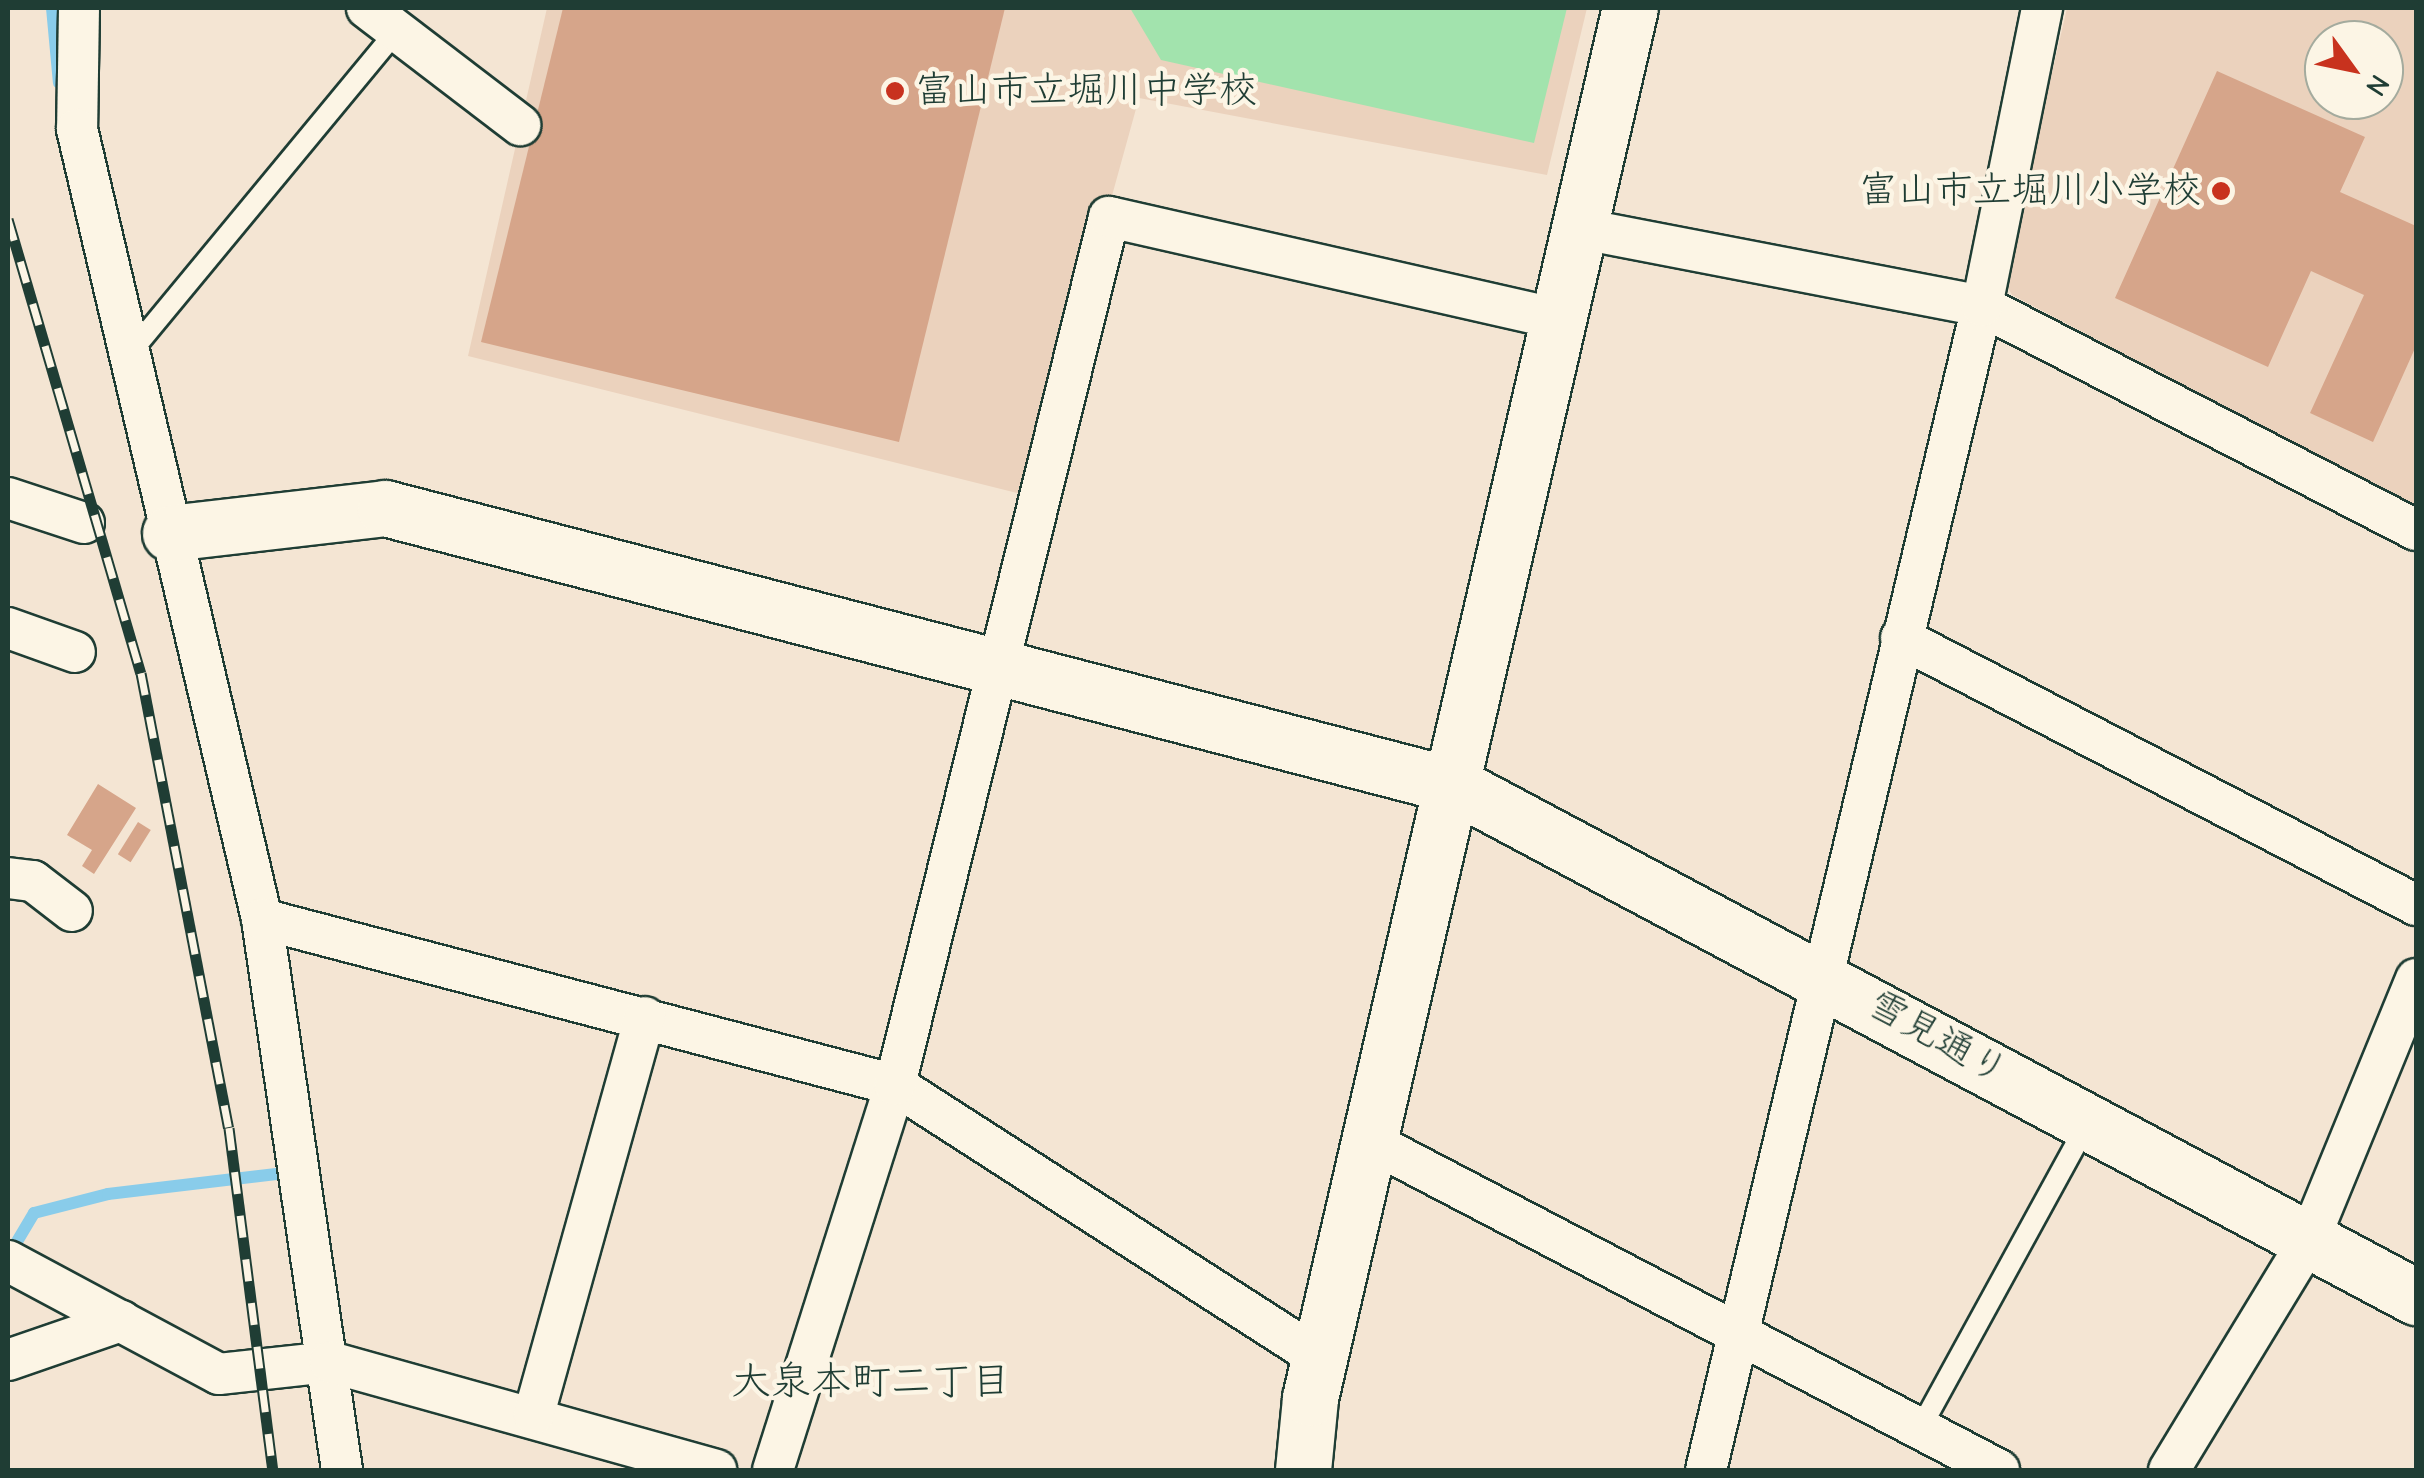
<!DOCTYPE html>
<html>
<head>
<meta charset="utf-8">
<style>
  body { margin:0 }
  #map { position:relative; width:2424px; height:1478px; overflow:hidden; background:#f4e5d3; font-family:"Comic Neue","Klee One",sans-serif }
  div>[style] { position:absolute }
  .built>* { inset:0; background:#ebd2bd }
  .green>* { inset:0; background:#a2e3ad }
  .stream>* { height:12px; margin:-6px; padding:0 6px; transform-origin:6px; border-radius:6px; background:#89ccea }
  .building>* { inset:0; background:#d6a58a; transform-origin:0 0 }
  .roads { filter:drop-shadow(2px 0 #1f3d34) drop-shadow(-2px 0 #1f3d34) drop-shadow(0 2px #1f3d34) drop-shadow(0 -2px #1f3d34) }
  .lane>* { height:20px; margin:-10px; padding:0 10px; transform-origin:10px; border-radius:10px; background:#fcf5e5 }
  .street>* { height:40px; margin:-20px; padding:0 20px; transform-origin:20px; border-radius:20px; background:#fcf5e5 }
  .secondary>* { height:55px; margin:-27.5px; padding:0 27.5px; transform-origin:27.5px; border-radius:27.5px; background:#fcf5e5 }
  .rail>* { height:11px; margin-top:-5.5px; transform-origin:0; background:repeating-linear-gradient(90deg,#fcf5e5 0 22px,#1f3d34 0 44px); box-sizing:border-box; border-block:2px solid #1f3d34 }
  .dots>* { width:28px; height:28px; translate:-50% -50%; box-sizing:border-box; border:5px solid #fcf5e5; border-radius:50% }
  span { translate:-50% -50%; white-space:nowrap; text-align:center; line-height:1.15; -webkit-text-stroke:9px #fcf5e5; paint-order:stroke }
  .poi-label { font-size:38px; color:#1f3d34 }
  .left { translate:0 -50%; text-align:left }
  .right { translate:-100% -50%; text-align:right }
  .street-label { font-size:38px; color:#1f3d34 }
  .neighbourhood-label { font-size:40px; color:#1f3d34 }
  .frame { position:absolute; inset:0; border:10px solid #1f3d34; pointer-events:none }
  .north { position:absolute; left:2304px; top:20px; width:100px; height:100px; box-sizing:border-box; background:#fcf5e5; border:2px solid #a4ab9e; border-radius:50%; rotate:123deg; font-size:28px; font-weight:700; line-height:40px; text-align:center; color:#1f3d34 }
  .north::after { content:''; display:block; margin:auto; width:35px; height:45px; background:#c8321e; clip-path:polygon(50% 0,100% 100%,50% 72%,0 100%) }
</style>
</head>
<body>
<div id="map">
  <div class="built">
    <div style="clip-path:polygon(547px 8px,1587px 8px,1547px 175px,1139px 98px,1029px 496px,468px 356px)"></div>
    <div style="clip-path:polygon(evenodd,2067px 8px,2416px 8px,2416px 507px,2012px 295px,2004px 281px,2067px 8px,2324px 40px,2384px 40px,2384px 100px,2324px 100px,2324px 40px)"></div>
  </div>
  <div class="green">
    <div style="clip-path:polygon(1130px 8px,1567px 8px,1534px 143px,1161px 60px)"></div>
  </div>
  <div class="stream">
    <div style="left:52px;top:8px;width:75px;rotate:84.7deg"></div>
    <div style="left:9px;top:1255px;width:49px;rotate:-59.2deg"></div>
    <div style="left:34px;top:1213px;width:76px;rotate:-14.4deg"></div>
    <div style="left:108px;top:1194px;width:178px;rotate:-6.8deg"></div>
  </div>
  <div class="building">
    <div style="clip-path:polygon(563px 8px,1005px 8px,899px 442px,481px 342px)"></div>
    <div style="clip-path:polygon(2217px 71px,2365px 137px,2340px 192px,2416px 226px,2416px 346px,2373px 442px,2310px 413px,2364px 295px,2311px 271px,2268px 367px,2115px 298px)"></div>
    <div style="clip-path:polygon(98px 784px,136px 808px,94px 874px,82px 866px,92px 850px,67px 835px)"></div>
    <div style="left:138px;top:822px;width:15px;height:38px;rotate:32deg"></div>
  </div>
  <div class="roads">
    <div class="lane">
      <div style="left:131px;top:352px;width:418px;rotate:-50.4deg"></div>
      <div style="left:1920px;top:1429px;width:350px;rotate:-61.3deg"></div>
    </div>
    <div class="street">
      <div style="left:79px;top:8px;width:121px;rotate:90.9deg"></div>
      <div style="left:77px;top:129px;width:811px;rotate:76.82deg"></div>
      <div style="left:262px;top:919px;width:557px;rotate:81.74deg"></div>
      <div style="left:367px;top:8px;width:193px;rotate:37.4deg"></div>
      <div style="left:1582px;top:229px;width:407px;rotate:10.9deg"></div>
      <div style="left:1982px;top:306px;width:488px;rotate:27.3deg"></div>
      <div style="left:8px;top:498px;width:80px;rotate:18.2deg"></div>
      <div style="left:8px;top:628px;width:71px;rotate:19.7deg"></div>
      <div style="left:1901px;top:638px;width:580px;rotate:27.4deg"></div>
      <div style="left:8px;top:878px;width:25px;rotate:7deg"></div>
      <div style="left:33px;top:881px;width:49px;rotate:37.6deg"></div>
      <div style="left:262px;top:919px;width:654px;rotate:14.69deg"></div>
      <div style="left:895px;top:1085px;width:507px;rotate:32.75deg"></div>
      <div style="left:1375px;top:1144px;width:704px;rotate:27.58deg"></div>
      <div style="left:8px;top:1261px;width:239px;rotate:28.2deg"></div>
      <div style="left:219px;top:1374px;width:112px;rotate:-6.2deg"></div>
      <div style="left:330px;top:1362px;width:401px;rotate:15.6deg"></div>
      <div style="left:8px;top:1360px;width:120px;rotate:-19deg"></div>
      <div style="left:534px;top:1414px;width:412px;rotate:-74.4deg"></div>
      <div style="left:773px;top:1470px;width:404px;rotate:-72.4deg"></div>
      <div style="left:895px;top:1085px;width:894px;rotate:-76.15deg"></div>
      <div style="left:1109px;top:217px;width:460px;rotate:12.8deg"></div>
      <div style="left:1706px;top:1470px;width:1196px;rotate:-76.66deg"></div>
      <div style="left:1982px;top:306px;width:304px;rotate:-78.6deg"></div>
      <div style="left:2169px;top:1470px;width:269px;rotate:-58.7deg"></div>
      <div style="left:2309px;top:1240px;width:282px;rotate:-67.7deg"></div>
    </div>
    <div class="secondary">
      <div style="left:170px;top:533px;width:216px;rotate:-6.6deg"></div>
      <div style="left:385px;top:508px;width:1106px;rotate:14.55deg"></div>
      <div style="left:1456px;top:786px;width:1088px;rotate:28.03deg"></div>
      <div style="left:1303px;top:1470px;width:72px;rotate:-84.4deg"></div>
      <div style="left:1310px;top:1398px;width:1426px;rotate:-77.04deg"></div>
    </div>
  </div>
  <div class="rail">
    <div style="left:8px;top:219px;width:473px;rotate:73.7deg"></div>
    <div style="left:141px;top:673px;width:463px;rotate:79.1deg"></div>
    <div style="left:229px;top:1128px;width:345px;rotate:82.7deg"></div>
  </div>
  <div class="dots">
    <div style="left:895px;top:91px;background:#c8321e"></div>
    <div style="left:2221px;top:191px;background:#c8321e"></div>
  </div>
  <div class="poi-label">
    <span class="left" style="left:915px;top:91px">富山市立堀川中学校</span>
    <span class="right" style="left:2201px;top:191px">富山市立堀川小学校</span>
  </div>
  <div class="street-label">
    <span style="left:1938px;top:1038px;rotate:29deg">雪見通り</span>
  </div>
  <div class="neighbourhood-label">
    <span style="left:871px;top:1381px">大泉本町二丁目</span>
  </div>
  <div class="frame"></div>
  <div class="north">N</div>
</div>
</body>
</html>
